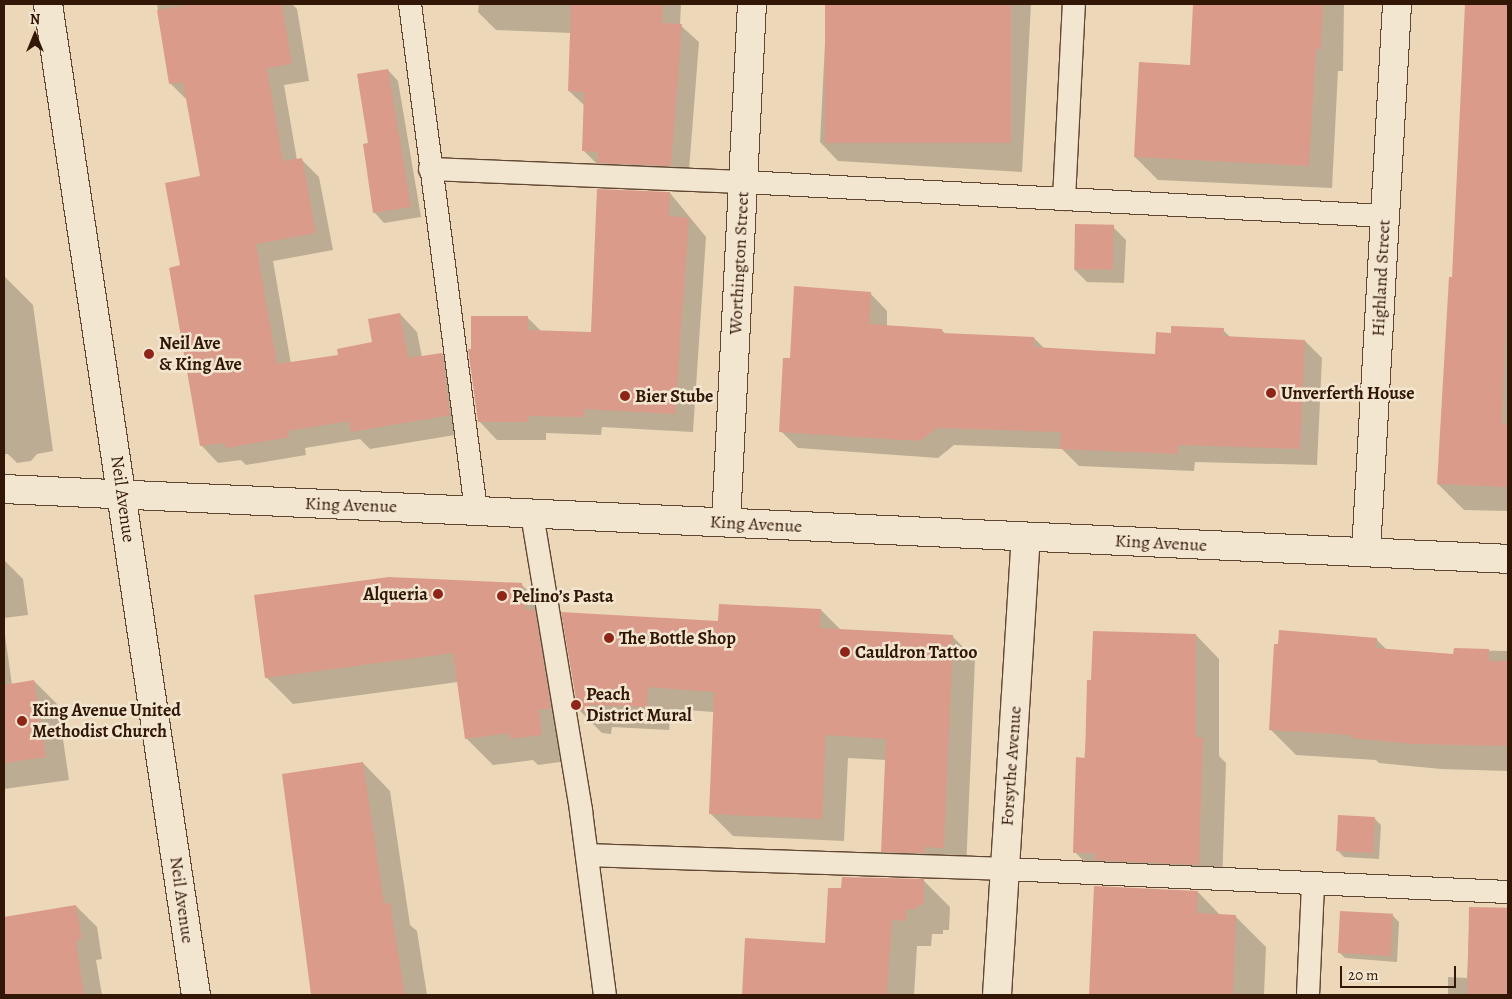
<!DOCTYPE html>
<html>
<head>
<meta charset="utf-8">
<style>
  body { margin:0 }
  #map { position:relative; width:1512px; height:999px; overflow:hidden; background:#ecd8b8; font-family:Alegreya,serif }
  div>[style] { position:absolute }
  .shadow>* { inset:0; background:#0003 }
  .building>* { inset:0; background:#db9b8a; transform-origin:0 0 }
  .roads { filter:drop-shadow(1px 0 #614732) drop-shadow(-1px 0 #614732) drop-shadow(0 1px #614732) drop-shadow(0 -1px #614732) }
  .lane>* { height:22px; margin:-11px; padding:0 11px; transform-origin:11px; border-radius:11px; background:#f3e6d1 }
  .street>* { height:28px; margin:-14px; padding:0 14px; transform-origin:14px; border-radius:14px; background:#f3e6d1 }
  .secondary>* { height:28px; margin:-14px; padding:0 14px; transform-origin:14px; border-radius:14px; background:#f3e6d1 }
  .dots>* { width:14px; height:14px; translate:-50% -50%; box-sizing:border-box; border:2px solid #f3e6d1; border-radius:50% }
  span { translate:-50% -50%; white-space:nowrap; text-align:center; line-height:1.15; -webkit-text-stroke:5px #f3e6d1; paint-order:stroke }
  .street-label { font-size:18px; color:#331706 }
  .poi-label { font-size:18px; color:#331706; font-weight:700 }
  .left { translate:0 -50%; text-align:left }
  .right { translate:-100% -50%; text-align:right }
  .frame { position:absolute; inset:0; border:5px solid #331706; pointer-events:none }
  .north { position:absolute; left:10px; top:10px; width:50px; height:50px; -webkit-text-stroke:4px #f3e6d1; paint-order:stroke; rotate:0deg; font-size:14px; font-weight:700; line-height:20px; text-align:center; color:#331706 }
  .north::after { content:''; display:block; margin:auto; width:18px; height:22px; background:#331706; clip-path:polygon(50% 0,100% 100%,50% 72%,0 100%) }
  .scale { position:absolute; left:1340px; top:966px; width:116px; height:22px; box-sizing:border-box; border:2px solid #331706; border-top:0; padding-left:6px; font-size:15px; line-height:18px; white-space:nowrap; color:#331706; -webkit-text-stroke:4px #f3e6d1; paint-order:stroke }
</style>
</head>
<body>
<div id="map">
  <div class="shadow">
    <div style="clip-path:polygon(157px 4px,292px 4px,297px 9px,309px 81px,284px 85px,297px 160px,301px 159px,319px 177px,333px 250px,273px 261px,291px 364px,339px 356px,373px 343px,400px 314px,417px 332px,422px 357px,442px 354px,459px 372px,467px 433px,370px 449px,360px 439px,305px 448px,306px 455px,246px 465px,241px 460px,218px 463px,201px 445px,181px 266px,201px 177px,188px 101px,170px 83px)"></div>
    <div style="clip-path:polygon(479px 4px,681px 4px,680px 25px,699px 42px,688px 183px,601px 168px,583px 150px,585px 106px,569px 91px,571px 33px,496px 30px,478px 12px)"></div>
    <div style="clip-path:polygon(827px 4px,1031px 4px,1022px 172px,838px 161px,820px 142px)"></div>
    <div style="clip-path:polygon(1194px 4px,1344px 4px,1343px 71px,1338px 71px,1332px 188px,1158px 180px,1135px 157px,1191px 66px)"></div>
    <div style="clip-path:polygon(1467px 4px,1508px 4px,1508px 511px,1464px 510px,1438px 484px,1453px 279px)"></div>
    <div style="clip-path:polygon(388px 70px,398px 81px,421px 217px,384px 223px,374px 212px,370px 145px)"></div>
    <div style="clip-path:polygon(670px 193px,706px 237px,693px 432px,602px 427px,601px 435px,546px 433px,546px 440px,497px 440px,479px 421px,527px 317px,542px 332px,592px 333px)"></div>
    <div style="clip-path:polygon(1113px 227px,1126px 240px,1124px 283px,1087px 282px,1074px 269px)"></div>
    <div style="clip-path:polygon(5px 277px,33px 305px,53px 451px,37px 454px,31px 461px,17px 463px,8px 454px,4px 454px)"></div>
    <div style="clip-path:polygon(870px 293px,887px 311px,887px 327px,942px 330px,946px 335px,1034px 338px,1045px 349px,1156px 355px,1172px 334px,1223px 330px,1231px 338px,1305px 341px,1322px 358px,1317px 465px,1195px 462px,1194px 471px,1079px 466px,1062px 449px,954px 445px,938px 458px,798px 448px,781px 431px,792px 359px)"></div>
    <div style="clip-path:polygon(4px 560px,23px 579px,28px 615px,4px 618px)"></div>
    <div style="clip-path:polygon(521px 584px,548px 611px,568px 761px,538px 765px,533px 760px,493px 765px,467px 739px,458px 682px,293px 704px,266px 677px)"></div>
    <div style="clip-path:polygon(821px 610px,841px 630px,952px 636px,975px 659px,966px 870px,906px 874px,883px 851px,886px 760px,848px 758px,844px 841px,733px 836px,710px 813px,714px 712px,671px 709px,669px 730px,612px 727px,611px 734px,602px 733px,579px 710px,719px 622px)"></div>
    <div style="clip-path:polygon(4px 628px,12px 685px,34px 681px,58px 705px,69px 780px,4px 789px)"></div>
    <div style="clip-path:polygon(1196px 635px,1219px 659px,1219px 756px,1226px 763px,1222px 888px,1098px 876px,1075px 852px,1092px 681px)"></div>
    <div style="clip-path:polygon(1376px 639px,1387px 650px,1454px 656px,1455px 650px,1508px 651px,1508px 771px,1441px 769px,1379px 763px,1376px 760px,1296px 755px,1271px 730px)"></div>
    <div style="clip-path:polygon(363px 763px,390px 791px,410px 925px,417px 931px,427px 995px,313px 995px,283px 775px)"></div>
    <div style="clip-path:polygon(1374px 818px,1381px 825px,1379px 859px,1344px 857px,1338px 851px)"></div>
    <div style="clip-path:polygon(924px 881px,950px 907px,949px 930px,943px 930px,943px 934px,932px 934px,931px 946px,917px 946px,914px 995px,743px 995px,746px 940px,826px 944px,842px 890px)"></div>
    <div style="clip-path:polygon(1095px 888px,1198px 892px,1221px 916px,1235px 916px,1266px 947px,1264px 995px,1090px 995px)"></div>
    <div style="clip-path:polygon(76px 906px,97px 927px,102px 959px,96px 960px,102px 995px,4px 995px,4px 918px)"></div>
    <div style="clip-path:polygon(1470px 908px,1508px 910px,1508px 995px,1448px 995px,1448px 977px,1467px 978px)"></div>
    <div style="clip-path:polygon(1393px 916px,1399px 922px,1397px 962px,1345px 958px,1339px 952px)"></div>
  </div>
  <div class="building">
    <div style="clip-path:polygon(195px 4px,282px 4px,292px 64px,267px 68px,283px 161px,302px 158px,316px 233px,256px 244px,277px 364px,338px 355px,337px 349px,372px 342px,368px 319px,400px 313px,408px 358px,442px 353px,450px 415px,351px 432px,349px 421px,288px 431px,289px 437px,227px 448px,224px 443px,200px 446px,169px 268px,180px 265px,165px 183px,200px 176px,183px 82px,169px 84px,157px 10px)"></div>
    <div style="clip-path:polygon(571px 4px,663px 4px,662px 23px,682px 24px,671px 166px,598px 163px,598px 152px,582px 151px,584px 92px,568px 91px)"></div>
    <div style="left:825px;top:4px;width:186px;height:139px"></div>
    <div style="clip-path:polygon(1193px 4px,1323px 4px,1321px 49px,1316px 49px,1309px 166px,1134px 157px,1139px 62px,1190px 65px)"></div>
    <div style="clip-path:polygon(1465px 4px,1508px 4px,1508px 258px,1502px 423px,1508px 424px,1508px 487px,1437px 484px,1449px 277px,1452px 277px)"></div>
    <div style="clip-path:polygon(388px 69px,411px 207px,373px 213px,363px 144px,368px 143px,357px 74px)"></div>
    <div style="clip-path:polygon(597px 189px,670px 192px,669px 216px,689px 218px,675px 414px,584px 409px,584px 417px,528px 416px,528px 422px,478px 422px,468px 349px,471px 349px,471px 316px,528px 316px,528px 330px,591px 332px)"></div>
    <div style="left:1075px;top:224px;width:39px;height:45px;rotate:1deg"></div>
    <div style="clip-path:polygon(794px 286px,871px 292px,869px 324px,942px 329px,942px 333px,1034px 337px,1034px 347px,1155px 354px,1156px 332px,1171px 333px,1171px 326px,1224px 328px,1223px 336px,1305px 340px,1300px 449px,1178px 445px,1178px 454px,1060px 449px,1061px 432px,937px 428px,920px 441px,779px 432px,783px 358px,790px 358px)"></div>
    <div style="clip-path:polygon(389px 577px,522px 583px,525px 609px,535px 610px,551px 709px,539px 709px,542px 735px,510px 739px,509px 733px,465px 739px,453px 653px,265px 678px,254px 595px)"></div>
    <div style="clip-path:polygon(719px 604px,821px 609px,820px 628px,953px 635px,944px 848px,925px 847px,925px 853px,881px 852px,886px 739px,826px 735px,822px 819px,709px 814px,714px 692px,648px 687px,647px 707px,589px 705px,589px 711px,578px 711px,561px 612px,718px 621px)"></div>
    <div style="clip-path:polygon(1279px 630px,1377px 638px,1376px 648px,1453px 654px,1454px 648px,1489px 649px,1489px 661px,1508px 661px,1508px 746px,1414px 744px,1352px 738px,1352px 735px,1269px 730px,1274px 644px,1278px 644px)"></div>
    <div style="clip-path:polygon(1093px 631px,1196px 634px,1196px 737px,1203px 738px,1199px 865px,1095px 860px,1095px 853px,1073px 853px,1076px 757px,1085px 758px,1087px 680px,1091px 680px)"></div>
    <div style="clip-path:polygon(34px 680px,46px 757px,4px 763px,4px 685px)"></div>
    <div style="clip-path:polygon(363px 762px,384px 903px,390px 903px,405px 995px,311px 995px,282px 774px)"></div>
    <div style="left:1338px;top:815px;width:37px;height:36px;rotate:3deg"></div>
    <div style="clip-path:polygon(842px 877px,924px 879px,924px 905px,918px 905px,917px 909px,907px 909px,906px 921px,892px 920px,887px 995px,742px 995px,745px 938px,825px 943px,828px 888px,841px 888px)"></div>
    <div style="clip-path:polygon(1094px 886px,1198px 891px,1197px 913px,1236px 915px,1233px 995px,1089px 995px)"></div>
    <div style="clip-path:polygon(76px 905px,82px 939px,76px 940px,84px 995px,4px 995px,4px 917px)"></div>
    <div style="left:1469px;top:907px;width:39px;height:88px;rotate:1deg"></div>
    <div style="left:1340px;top:911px;width:53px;height:42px;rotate:3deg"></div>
  </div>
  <div class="roads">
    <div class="lane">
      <div style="left:410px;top:4px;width:510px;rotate:82.57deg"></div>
      <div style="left:430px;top:169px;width:313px;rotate:2.4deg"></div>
      <div style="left:743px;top:182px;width:643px;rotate:3.03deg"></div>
      <div style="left:1064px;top:199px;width:195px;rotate:-87.1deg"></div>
      <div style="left:532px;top:514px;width:301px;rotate:80.6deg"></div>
      <div style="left:581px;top:811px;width:186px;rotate:82.6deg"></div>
      <div style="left:588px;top:855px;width:417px;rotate:1.9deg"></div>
      <div style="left:1005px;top:869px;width:504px;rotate:2.62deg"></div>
      <div style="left:1308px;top:995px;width:112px;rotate:-87.4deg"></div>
    </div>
    <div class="street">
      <div style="left:726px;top:522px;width:519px;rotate:-87.13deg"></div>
      <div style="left:1366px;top:552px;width:549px;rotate:-86.76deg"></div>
      <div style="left:997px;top:995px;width:459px;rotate:-86.4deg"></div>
    </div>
    <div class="secondary">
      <div style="left:48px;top:4px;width:1002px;rotate:81.51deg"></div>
      <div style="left:4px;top:489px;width:1506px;rotate:2.66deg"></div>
    </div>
  </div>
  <div class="dots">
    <div style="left:149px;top:354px;background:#8f2418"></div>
    <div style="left:1271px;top:393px;background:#8f2418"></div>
    <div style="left:625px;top:396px;background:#8f2418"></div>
    <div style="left:438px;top:594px;background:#8f2418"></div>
    <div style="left:502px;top:596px;background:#8f2418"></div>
    <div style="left:609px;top:638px;background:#8f2418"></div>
    <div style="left:845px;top:652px;background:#8f2418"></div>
    <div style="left:576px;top:705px;background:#8f2418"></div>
    <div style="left:22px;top:721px;background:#8f2418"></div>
  </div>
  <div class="street-label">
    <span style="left:739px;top:263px;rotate:-87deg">Worthington Street</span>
    <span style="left:1381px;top:278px;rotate:-87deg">Highland Street</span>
    <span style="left:123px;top:499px;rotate:82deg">Neil Avenue</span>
    <span style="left:351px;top:505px;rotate:2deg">King Avenue</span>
    <span style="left:756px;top:524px;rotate:3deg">King Avenue</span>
    <span style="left:1161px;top:543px;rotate:3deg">King Avenue</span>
    <span style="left:1011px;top:766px;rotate:-86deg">Forsythe Avenue</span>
    <span style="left:182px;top:900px;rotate:82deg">Neil Avenue</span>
  </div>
  <div class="poi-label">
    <span class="left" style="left:159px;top:354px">Neil Ave<br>&amp; King Ave</span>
    <span class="left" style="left:1281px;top:393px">Unverferth House</span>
    <span class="left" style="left:635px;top:396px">Bier Stube</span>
    <span class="right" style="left:428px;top:594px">Alqueria</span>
    <span class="left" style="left:512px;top:596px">Pelino’s Pasta</span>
    <span class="left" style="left:619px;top:638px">The Bottle Shop</span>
    <span class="left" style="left:855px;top:652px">Cauldron Tattoo</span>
    <span class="left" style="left:586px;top:705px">Peach<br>District Mural</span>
    <span class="left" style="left:32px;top:721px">King Avenue United<br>Methodist Church</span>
  </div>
  <div class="frame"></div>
  <div class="north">N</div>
  <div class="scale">20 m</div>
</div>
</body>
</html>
